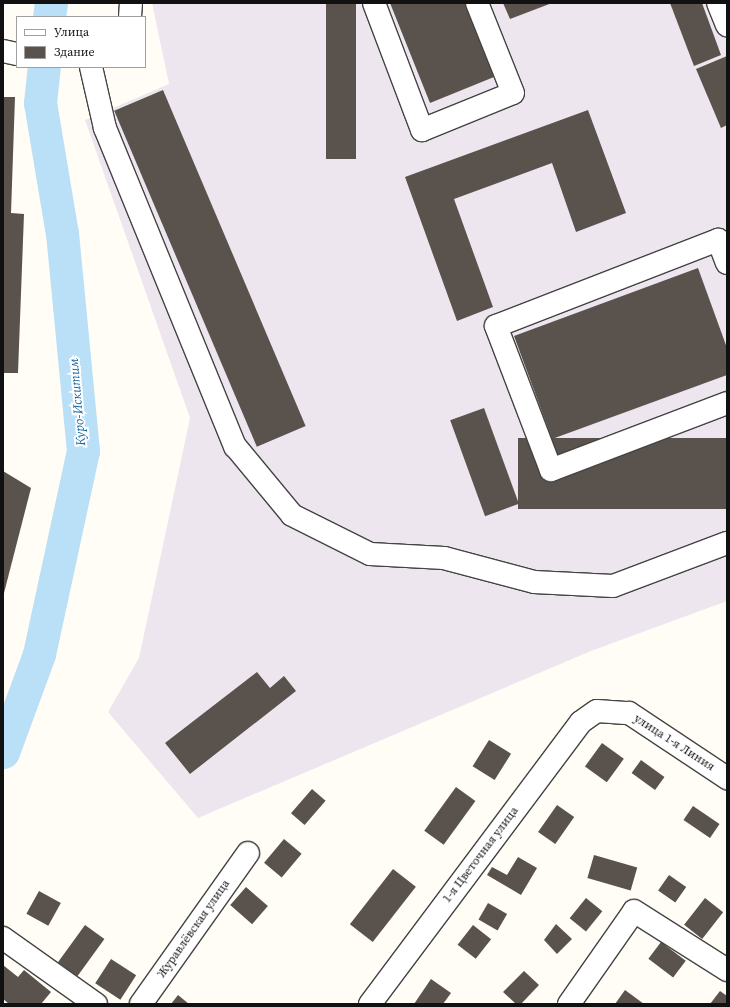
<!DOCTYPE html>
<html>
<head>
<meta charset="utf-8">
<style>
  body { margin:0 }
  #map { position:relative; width:730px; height:1007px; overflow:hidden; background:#fffdf5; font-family:"Source Serif 4",serif }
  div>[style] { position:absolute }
  .industrial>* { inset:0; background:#eee6ef }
  .river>* { height:33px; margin:-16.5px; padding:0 16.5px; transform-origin:16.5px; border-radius:16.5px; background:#b9e0f7 }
  .building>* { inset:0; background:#5a524d; transform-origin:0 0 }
  .roads { filter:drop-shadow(1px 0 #444) drop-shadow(-1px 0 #444) drop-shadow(0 1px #444) drop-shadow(0 -1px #444) }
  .minor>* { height:22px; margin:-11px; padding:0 11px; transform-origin:11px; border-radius:11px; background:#fff }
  span { translate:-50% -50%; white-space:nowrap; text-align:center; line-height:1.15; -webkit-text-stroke:4px #fff; paint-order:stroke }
  .street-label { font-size:12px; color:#111 }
  .water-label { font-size:13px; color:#1768a6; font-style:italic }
  .frame { position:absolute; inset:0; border:4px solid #111; pointer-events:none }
  .legend { position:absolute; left:16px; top:16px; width:130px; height:52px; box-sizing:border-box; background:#fff; border:1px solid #a0a0a0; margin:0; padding:5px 7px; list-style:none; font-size:12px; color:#111 }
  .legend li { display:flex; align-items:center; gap:8px; height:20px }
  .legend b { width:20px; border:1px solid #a0a0a0 }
</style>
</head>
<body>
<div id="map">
  <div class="industrial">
    <div style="clip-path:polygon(152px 3px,727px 3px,727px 601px,591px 651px,198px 818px,108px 712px,139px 658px,190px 418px,85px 120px,169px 84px)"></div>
  </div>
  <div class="river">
    <div style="left:49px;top:17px;width:14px;rotate:-82deg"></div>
    <div style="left:3px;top:752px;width:104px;rotate:-69.8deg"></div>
    <div style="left:39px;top:654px;width:208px;rotate:-77.8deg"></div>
    <div style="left:83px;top:451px;width:218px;rotate:-95.5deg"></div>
    <div style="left:62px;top:234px;width:133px;rotate:-99.5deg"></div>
    <div style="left:40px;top:103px;width:36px;rotate:-84deg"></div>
  </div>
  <div class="building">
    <div style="left:326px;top:3px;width:30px;height:156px"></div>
    <div style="clip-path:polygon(390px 3px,465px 3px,494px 77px,430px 103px)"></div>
    <div style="clip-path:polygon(503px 3px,552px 3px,510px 19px)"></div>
    <div style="clip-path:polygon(670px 3px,702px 3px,721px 55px,694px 66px)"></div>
    <div style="clip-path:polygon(727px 56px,727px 125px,721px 128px,696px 69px)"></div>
    <div style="left:163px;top:90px;width:365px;height:53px;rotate:67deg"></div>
    <div style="clip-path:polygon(3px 97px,15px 97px,11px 213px,24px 214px,18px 373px,3px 373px)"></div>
    <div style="clip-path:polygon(588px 110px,626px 213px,576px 232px,552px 163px,454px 199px,493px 307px,457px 321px,405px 177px)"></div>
    <div style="clip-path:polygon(698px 268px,727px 348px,727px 375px,552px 439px,514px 336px)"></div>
    <div style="left:484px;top:408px;width:102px;height:36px;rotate:70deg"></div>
    <div style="left:727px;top:438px;width:71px;height:209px;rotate:90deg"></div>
    <div style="clip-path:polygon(3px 471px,31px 488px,4px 593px,3px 592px)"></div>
    <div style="clip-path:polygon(257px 672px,270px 688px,284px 676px,296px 691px,190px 774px,165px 743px)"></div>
    <div style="left:489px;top:740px;width:26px;height:31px;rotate:32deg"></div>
    <div style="left:602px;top:743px;width:27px;height:29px;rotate:36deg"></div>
    <div style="left:641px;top:760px;width:29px;height:16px;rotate:36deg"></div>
    <div style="left:456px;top:787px;width:24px;height:54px;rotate:36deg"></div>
    <div style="left:312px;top:789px;width:18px;height:32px;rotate:41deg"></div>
    <div style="left:557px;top:805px;width:21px;height:33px;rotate:35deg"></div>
    <div style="left:693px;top:806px;width:32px;height:17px;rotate:34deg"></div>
    <div style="left:284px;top:839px;width:23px;height:31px;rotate:40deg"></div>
    <div style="left:594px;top:855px;width:45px;height:24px;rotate:16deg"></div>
    <div style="clip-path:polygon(518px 857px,537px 868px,521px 895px,487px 875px,492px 867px,507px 875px)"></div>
    <div style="left:393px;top:869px;width:29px;height:70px;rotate:38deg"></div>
    <div style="left:669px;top:875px;width:21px;height:19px;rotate:35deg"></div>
    <div style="left:246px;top:887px;width:29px;height:24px;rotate:41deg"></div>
    <div style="left:39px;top:891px;width:25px;height:26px;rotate:29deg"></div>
    <div style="left:586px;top:898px;width:21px;height:26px;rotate:39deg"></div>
    <div style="left:705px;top:898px;width:23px;height:34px;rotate:38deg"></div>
    <div style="left:488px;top:903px;width:22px;height:19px;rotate:30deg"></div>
    <div style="clip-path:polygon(556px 924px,572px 939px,557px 954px,544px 940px)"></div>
    <div style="left:85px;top:925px;width:24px;height:46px;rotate:36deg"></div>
    <div style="left:473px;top:925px;width:23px;height:25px;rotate:38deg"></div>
    <div style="left:661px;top:942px;width:31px;height:21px;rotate:37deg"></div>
    <div style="left:111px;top:959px;width:30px;height:29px;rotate:33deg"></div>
    <div style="clip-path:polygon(3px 965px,18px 977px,24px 970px,51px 992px,41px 1004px,9px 1004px,3px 999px)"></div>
    <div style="clip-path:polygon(524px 971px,539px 985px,521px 1004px,516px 1004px,503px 992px)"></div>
    <div style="clip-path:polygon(431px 979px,451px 993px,443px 1004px,414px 1004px)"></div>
    <div style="clip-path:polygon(625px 990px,644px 1004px,615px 1004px)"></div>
    <div style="clip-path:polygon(720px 991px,727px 996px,727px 1004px,710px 1004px)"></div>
    <div style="clip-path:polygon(178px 995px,189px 1004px,171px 1004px)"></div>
  </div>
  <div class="roads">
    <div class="minor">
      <div style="left:374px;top:3px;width:136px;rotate:69.3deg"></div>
      <div style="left:422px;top:130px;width:98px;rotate:-22.1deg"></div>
      <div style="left:513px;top:93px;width:97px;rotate:-111.8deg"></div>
      <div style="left:718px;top:3px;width:24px;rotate:68deg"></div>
      <div style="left:130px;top:17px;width:14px;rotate:-86deg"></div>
      <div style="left:3px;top:51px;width:14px;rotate:12deg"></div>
      <div style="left:91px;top:67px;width:63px;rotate:77.1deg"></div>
      <div style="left:105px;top:128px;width:344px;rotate:67.8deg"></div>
      <div style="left:235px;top:446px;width:89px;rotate:50.4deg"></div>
      <div style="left:292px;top:515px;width:87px;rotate:26.6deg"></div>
      <div style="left:370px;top:554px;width:74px;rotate:3.1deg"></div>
      <div style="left:444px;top:558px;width:93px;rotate:14.9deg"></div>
      <div style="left:534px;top:582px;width:79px;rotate:2.9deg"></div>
      <div style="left:613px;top:586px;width:122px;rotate:-20.7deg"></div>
      <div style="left:727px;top:263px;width:25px;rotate:-111deg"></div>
      <div style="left:718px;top:240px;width:238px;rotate:158.8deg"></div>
      <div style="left:496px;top:326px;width:154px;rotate:69.1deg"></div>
      <div style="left:551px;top:470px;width:188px;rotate:-20.8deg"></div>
      <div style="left:3px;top:938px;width:114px;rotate:35.4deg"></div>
      <div style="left:141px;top:1004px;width:185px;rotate:-54.7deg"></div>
      <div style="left:370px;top:1004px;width:352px;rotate:-53.2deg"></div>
      <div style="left:581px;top:722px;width:19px;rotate:-35deg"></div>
      <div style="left:597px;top:711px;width:32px;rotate:4deg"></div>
      <div style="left:629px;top:713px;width:118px;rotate:33.6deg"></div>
      <div style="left:569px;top:1004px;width:113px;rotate:-55deg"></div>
      <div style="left:634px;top:911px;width:110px;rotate:32.4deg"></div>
    </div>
  </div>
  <div class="street-label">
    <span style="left:674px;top:743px;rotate:33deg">улица 1-я Линия</span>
    <span style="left:481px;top:855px;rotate:-53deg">1-я Цветочная улица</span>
    <span style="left:194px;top:929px;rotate:-55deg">Журавлёвская улица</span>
  </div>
  <div class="water-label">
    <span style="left:78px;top:402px;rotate:-95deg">Куро-Искитим</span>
  </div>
  <div class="frame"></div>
  <ul class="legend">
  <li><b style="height:5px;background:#fff"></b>Улица</li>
  <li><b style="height:11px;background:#5a524d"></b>Здание</li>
  </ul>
</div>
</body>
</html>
